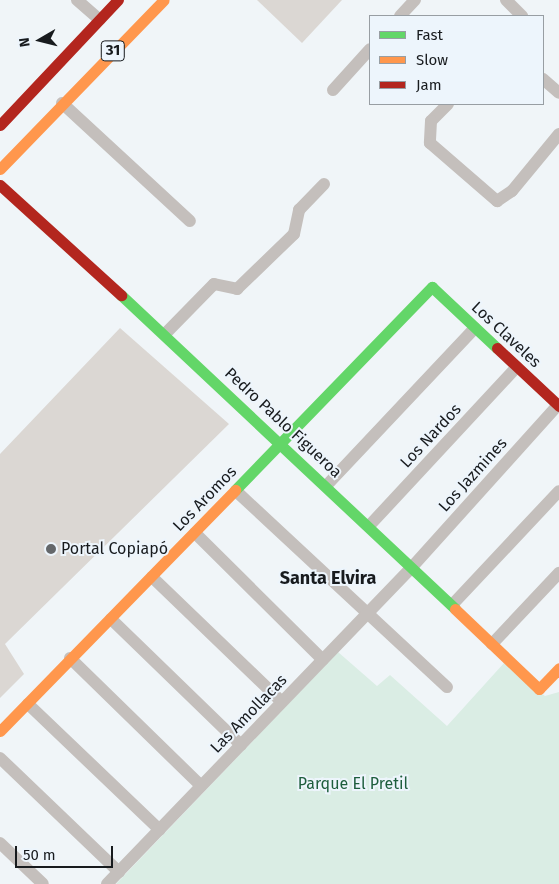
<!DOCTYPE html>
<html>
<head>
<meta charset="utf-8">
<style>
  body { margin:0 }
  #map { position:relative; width:559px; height:884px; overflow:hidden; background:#f0f5f8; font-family:"Fira Sans",sans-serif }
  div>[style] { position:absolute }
  .green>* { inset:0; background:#daede4 }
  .building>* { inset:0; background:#dbd7d3 }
  .street>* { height:12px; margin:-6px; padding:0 6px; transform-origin:6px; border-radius:6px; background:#c4bfbc }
  .fast>* { height:11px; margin:-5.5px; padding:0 5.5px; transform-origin:5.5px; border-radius:5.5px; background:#63d668 }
  .slow>* { height:11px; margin:-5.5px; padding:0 5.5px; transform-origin:5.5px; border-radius:5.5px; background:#ff974d }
  .jam>* { height:11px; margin:-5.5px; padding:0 5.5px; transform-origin:5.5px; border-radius:5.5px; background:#b3261e }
  .dots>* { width:14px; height:14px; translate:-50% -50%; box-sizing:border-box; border:2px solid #edf5fc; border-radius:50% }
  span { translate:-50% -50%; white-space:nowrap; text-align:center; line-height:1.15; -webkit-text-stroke:4px #edf5fc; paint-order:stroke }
  .shield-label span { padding:1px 4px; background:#edf5fc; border:1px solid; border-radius:4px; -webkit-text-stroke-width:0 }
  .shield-label { font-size:15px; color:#181b1e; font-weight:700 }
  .street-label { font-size:16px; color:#181b1e }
  .poi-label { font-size:16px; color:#181b1e }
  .left { translate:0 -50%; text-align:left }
  .park-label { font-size:16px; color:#1e5e3d }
  .neighbourhood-label { font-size:18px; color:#181b1e; font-weight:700 }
  .legend { position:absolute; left:369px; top:15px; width:175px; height:90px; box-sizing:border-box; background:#edf5fc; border:1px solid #989ea3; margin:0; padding:6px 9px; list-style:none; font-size:15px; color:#181b1e }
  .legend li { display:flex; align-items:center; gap:10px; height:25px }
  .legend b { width:25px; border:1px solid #989ea3 }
  .north { position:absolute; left:15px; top:15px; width:50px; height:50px; -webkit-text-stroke:4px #edf5fc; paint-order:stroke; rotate:262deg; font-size:14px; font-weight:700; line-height:20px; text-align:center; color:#181b1e }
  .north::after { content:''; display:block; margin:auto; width:18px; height:22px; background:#181b1e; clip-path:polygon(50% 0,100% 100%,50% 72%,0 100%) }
  .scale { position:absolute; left:15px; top:846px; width:98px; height:22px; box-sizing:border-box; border:2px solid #181b1e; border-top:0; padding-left:6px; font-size:15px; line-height:18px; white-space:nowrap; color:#181b1e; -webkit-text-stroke:4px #edf5fc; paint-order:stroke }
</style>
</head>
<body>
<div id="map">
  <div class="green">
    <div style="clip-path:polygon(338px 652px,377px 686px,390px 675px,447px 726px,504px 663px,545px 696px,559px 692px,559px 884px,116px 884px)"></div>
  </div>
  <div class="building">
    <div style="clip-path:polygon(257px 0,342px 0,302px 43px)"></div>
    <div style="clip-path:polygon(120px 328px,229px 424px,5px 644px,24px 674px,0 698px,0 454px)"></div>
  </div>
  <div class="street">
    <div style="left:77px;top:0;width:30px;rotate:41deg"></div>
    <div style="left:506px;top:0;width:23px;rotate:45deg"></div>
    <div style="left:400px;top:16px;width:22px;rotate:-47deg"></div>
    <div style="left:543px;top:79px;width:21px;rotate:41deg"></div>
    <div style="left:333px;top:90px;width:55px;rotate:-47.9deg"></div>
    <div style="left:62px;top:103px;width:174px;rotate:42.7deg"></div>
    <div style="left:448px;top:104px;width:24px;rotate:135deg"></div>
    <div style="left:431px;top:121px;width:22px;rotate:93deg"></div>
    <div style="left:430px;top:143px;width:89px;rotate:40.9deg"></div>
    <div style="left:497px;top:201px;width:18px;rotate:-34deg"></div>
    <div style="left:512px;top:191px;width:74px;rotate:-50.5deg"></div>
    <div style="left:165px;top:334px;width:70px;rotate:-45.6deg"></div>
    <div style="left:214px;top:284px;width:24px;rotate:12deg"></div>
    <div style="left:237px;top:289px;width:79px;rotate:-44deg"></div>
    <div style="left:294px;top:234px;width:25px;rotate:-78deg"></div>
    <div style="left:299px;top:210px;width:36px;rotate:-46deg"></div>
    <div style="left:326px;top:486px;width:217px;rotate:-46.7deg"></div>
    <div style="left:236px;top:491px;width:288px;rotate:42.9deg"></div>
    <div style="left:369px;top:526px;width:217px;rotate:-47.1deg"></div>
    <div style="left:195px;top:533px;width:180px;rotate:44.8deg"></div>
    <div style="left:152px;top:577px;width:180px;rotate:43.9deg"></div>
    <div style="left:452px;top:605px;width:156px;rotate:-46.8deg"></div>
    <div style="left:111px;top:619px;width:181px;rotate:44.1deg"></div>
    <div style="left:492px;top:644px;width:98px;rotate:-46.7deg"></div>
    <div style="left:70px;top:658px;width:183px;rotate:44.3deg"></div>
    <div style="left:28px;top:704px;width:182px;rotate:43.7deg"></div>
    <div style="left:0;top:758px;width:165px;rotate:43.8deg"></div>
    <div style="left:0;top:843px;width:59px;rotate:43.6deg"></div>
    <div style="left:107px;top:884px;width:441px;rotate:-46.1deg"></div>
    <div style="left:413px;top:566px;width:217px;rotate:-48deg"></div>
  </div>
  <div class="fast">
    <div style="left:121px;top:295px;width:458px;rotate:43.2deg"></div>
    <div style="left:235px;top:490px;width:283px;rotate:-45.9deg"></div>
    <div style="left:432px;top:287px;width:89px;rotate:43.2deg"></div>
  </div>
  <div class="slow">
    <div style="left:0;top:169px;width:235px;rotate:-45.9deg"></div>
    <div style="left:455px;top:609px;width:116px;rotate:43.6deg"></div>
    <div style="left:539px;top:689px;width:29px;rotate:-46deg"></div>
    <div style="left:0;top:731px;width:337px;rotate:-45.7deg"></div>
  </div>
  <div class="jam">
    <div style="left:0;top:125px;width:172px;rotate:-46.7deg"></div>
    <div style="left:0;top:185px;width:164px;rotate:42.3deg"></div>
    <div style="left:497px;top:348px;width:85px;rotate:43.1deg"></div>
  </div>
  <div class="dots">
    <div style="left:51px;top:549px;background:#64676a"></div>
  </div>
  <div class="shield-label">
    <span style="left:113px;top:51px">31</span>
  </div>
  <div class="street-label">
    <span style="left:506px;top:335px;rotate:43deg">Los Claveles</span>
    <span style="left:283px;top:423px;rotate:43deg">Pedro Pablo Figueroa</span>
    <span style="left:431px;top:436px;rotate:-47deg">Los Nardos</span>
    <span style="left:473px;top:475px;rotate:-48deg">Los Jazmines</span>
    <span style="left:205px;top:499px;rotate:-46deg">Los Aromos</span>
    <span style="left:249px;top:714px;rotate:-46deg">Las Amollacas</span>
  </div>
  <div class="poi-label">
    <span class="left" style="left:61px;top:549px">Portal Copiapó</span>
  </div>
  <div class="park-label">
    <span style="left:353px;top:784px">Parque El Pretil</span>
  </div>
  <div class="neighbourhood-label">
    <span style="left:328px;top:578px">Santa Elvira</span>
  </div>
  <ul class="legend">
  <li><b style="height:6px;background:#63d668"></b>Fast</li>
  <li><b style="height:6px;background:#ff974d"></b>Slow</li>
  <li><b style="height:6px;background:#b3261e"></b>Jam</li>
  </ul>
  <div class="north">N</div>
  <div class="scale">50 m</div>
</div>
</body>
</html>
